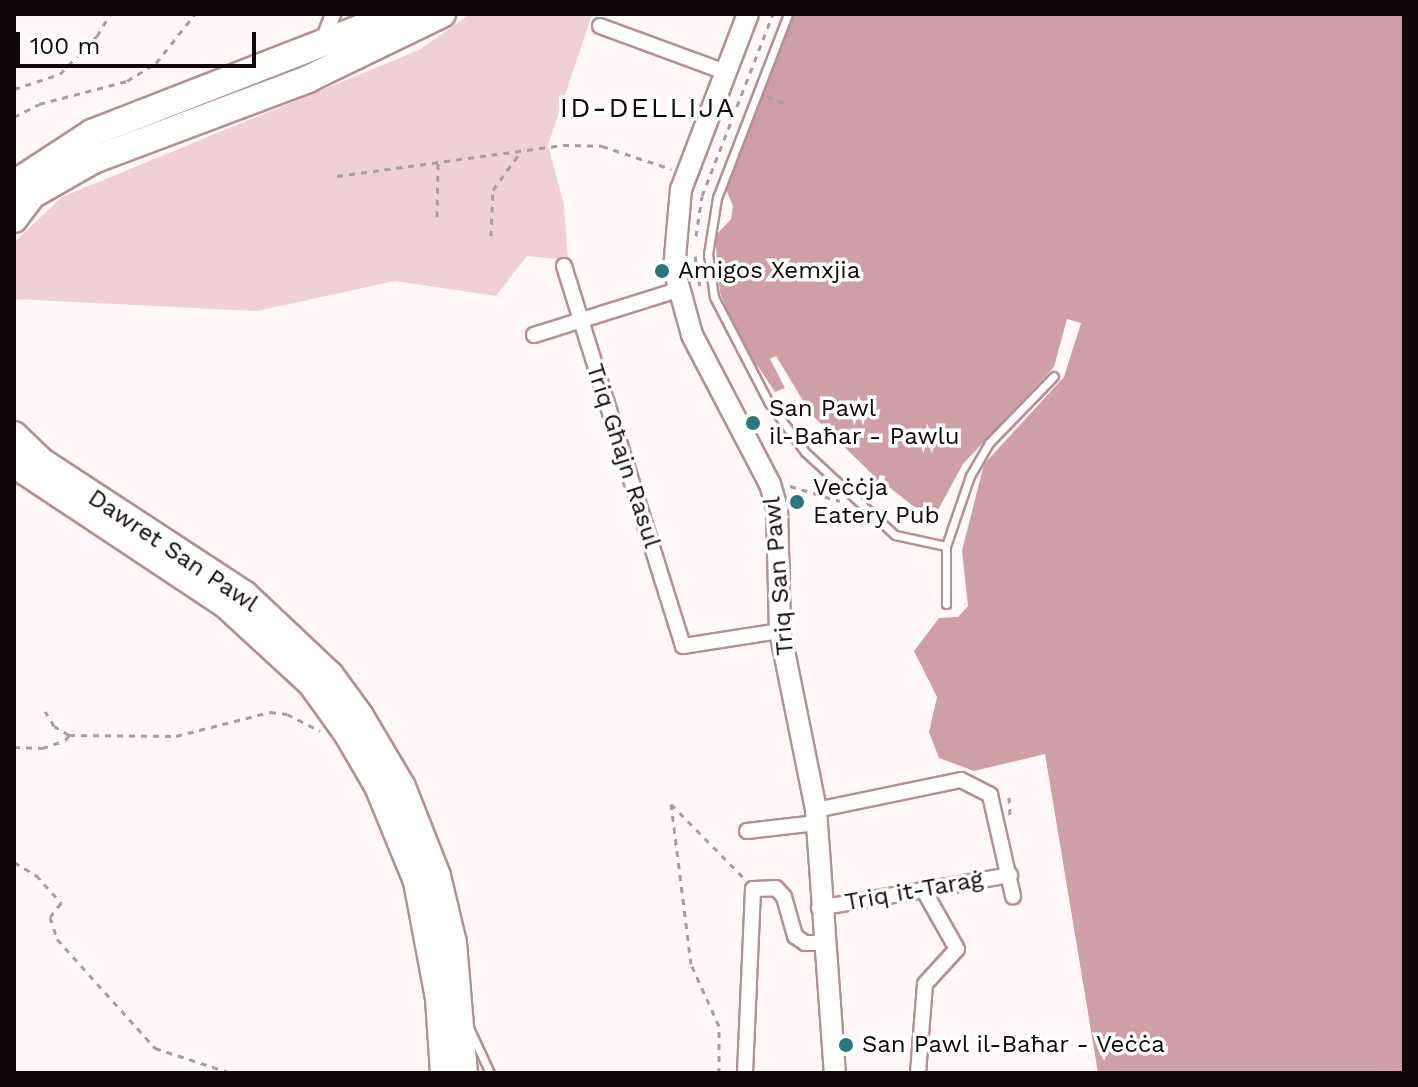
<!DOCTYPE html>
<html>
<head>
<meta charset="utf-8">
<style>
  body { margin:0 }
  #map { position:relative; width:1418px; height:1087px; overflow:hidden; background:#fff7f8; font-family:"Work Sans",sans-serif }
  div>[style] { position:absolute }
  .green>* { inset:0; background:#efd1d5 }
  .water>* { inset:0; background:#ce9fa6 }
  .path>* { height:3px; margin-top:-1.5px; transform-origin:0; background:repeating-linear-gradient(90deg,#a69d9e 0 6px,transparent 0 12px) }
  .roads { filter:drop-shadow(2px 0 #b49095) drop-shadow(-2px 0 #b49095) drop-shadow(0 2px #b49095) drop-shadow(0 -2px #b49095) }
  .lane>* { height:7px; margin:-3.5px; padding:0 3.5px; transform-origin:3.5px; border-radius:3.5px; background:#fff }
  .street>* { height:14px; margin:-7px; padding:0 7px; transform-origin:7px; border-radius:7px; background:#fff }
  .secondary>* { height:20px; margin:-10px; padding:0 10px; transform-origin:10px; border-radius:10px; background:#fff }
  .highway>* { height:26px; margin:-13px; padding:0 13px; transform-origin:13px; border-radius:13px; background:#fff }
  .dots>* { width:22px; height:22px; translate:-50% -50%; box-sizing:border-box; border:4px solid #fff; border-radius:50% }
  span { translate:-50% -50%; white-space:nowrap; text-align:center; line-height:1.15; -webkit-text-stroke:7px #fff; paint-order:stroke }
  .poi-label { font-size:24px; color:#130809 }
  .left { translate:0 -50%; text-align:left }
  .street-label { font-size:24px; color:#130809 }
  .quarter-label { font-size:28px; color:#130809; letter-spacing:2px }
  .frame { position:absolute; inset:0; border:16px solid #130809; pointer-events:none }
  .scale { position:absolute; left:16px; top:32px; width:240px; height:36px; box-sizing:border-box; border:4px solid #130809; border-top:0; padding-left:10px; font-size:24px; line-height:28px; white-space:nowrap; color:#130809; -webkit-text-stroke:6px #fff; paint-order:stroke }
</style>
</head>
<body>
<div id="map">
  <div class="green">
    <div style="clip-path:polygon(470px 14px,592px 15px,548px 145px,564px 205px,568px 260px,527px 256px,496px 296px,395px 281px,257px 311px,14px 299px,14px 242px,62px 197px,419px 50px)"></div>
  </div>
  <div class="water">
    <div style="clip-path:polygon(795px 14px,1404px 14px,1404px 1073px,1098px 1073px,1045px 754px,974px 771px,939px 758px,929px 732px,937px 697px,914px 651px,939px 618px,958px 617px,968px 606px,962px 551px,984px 464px,1064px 377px,1081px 323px,1067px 319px,1054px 367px,963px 464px,932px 521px,884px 483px,885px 476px,880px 475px,875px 489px,869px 486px,872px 474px,811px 414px,776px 356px,770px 359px,785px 388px,775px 392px,757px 365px,752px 366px,720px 293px,715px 236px,731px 219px,733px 206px,725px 187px)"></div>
  </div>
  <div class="path">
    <div style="left:14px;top:89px;width:48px;rotate:-18.1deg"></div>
    <div style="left:60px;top:74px;width:53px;rotate:-45.8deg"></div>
    <div style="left:97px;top:36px;width:26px;rotate:-59deg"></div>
    <div style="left:767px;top:96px;width:23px;rotate:23deg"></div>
    <div style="left:14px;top:117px;width:28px;rotate:-27deg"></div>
    <div style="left:39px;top:104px;width:91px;rotate:-14.6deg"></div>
    <div style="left:127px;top:81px;width:34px;rotate:-32deg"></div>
    <div style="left:156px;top:63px;width:63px;rotate:-51.5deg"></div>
    <div style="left:337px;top:176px;width:228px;rotate:-7.8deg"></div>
    <div style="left:563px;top:145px;width:39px;rotate:1deg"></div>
    <div style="left:602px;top:146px;width:73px;rotate:18.4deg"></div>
    <div style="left:437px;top:217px;width:54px;rotate:-88.9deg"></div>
    <div style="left:491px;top:236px;width:46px;rotate:-87.5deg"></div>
    <div style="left:493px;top:190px;width:44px;rotate:-54.2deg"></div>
    <div style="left:696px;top:236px;width:40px;rotate:-81.5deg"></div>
    <div style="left:702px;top:196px;width:195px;rotate:-68.7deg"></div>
    <div style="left:695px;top:256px;width:32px;rotate:81deg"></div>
    <div style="left:790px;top:486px;width:52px;rotate:16.7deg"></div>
    <div style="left:69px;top:735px;width:107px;rotate:0.5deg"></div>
    <div style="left:176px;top:736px;width:97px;rotate:-14.3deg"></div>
    <div style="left:270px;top:712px;width:17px;rotate:7deg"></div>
    <div style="left:287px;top:714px;width:37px;rotate:27deg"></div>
    <div style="left:14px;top:747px;width:28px;rotate:2deg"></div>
    <div style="left:42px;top:748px;width:25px;rotate:-18deg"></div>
    <div style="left:66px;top:740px;width:6px;rotate:-59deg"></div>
    <div style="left:69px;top:735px;width:17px;rotate:-149deg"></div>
    <div style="left:54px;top:726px;width:17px;rotate:-121deg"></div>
    <div style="left:1009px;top:797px;width:19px;rotate:87deg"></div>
    <div style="left:14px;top:862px;width:26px;rotate:31deg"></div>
    <div style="left:36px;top:875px;width:38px;rotate:48deg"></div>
    <div style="left:61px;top:903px;width:18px;rotate:128deg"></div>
    <div style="left:50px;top:917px;width:23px;rotate:72deg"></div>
    <div style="left:57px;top:939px;width:147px;rotate:48deg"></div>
    <div style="left:155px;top:1048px;width:80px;rotate:18.2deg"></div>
    <div style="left:719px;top:1073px;width:47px;rotate:-90deg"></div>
    <div style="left:719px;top:1026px;width:68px;rotate:-114.3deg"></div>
    <div style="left:691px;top:964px;width:161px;rotate:-97.1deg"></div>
    <div style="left:671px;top:804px;width:103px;rotate:45.4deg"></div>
  </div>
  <div class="roads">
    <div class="lane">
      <div style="left:788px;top:14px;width:197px;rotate:111.1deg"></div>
      <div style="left:717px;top:198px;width:57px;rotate:99.1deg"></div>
      <div style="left:708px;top:254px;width:43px;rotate:82.1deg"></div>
      <div style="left:714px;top:297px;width:119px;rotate:62.6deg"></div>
      <div style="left:769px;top:403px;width:61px;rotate:53.7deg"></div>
      <div style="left:805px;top:452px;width:122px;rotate:42.7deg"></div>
      <div style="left:895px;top:535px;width:52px;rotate:12.2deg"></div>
      <div style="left:946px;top:604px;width:58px;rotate:-90deg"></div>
      <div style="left:946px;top:546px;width:74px;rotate:-71.1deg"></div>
      <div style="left:970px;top:476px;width:38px;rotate:-60deg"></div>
      <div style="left:989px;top:443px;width:93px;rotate:-45.9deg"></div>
      <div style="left:470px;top:1030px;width:47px;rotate:65.1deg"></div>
    </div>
    <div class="street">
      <div style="left:600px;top:26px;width:133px;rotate:20.2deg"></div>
      <div style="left:322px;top:43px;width:31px;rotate:-69deg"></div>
      <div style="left:564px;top:266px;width:398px;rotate:72.6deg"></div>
      <div style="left:683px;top:646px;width:98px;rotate:-8.8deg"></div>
      <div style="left:534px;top:335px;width:151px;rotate:-17.4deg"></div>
      <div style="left:816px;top:810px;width:148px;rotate:-11.7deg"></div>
      <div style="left:961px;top:780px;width:33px;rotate:27deg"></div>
      <div style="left:990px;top:795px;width:104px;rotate:77.2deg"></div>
      <div style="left:747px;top:831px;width:70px;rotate:-6.5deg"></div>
      <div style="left:819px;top:908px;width:194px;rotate:-9.8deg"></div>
      <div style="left:745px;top:1073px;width:184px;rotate:-87.5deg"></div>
      <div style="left:753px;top:889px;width:23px;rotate:-2deg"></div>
      <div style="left:776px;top:888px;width:12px;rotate:48deg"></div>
      <div style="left:784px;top:897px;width:41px;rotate:74.2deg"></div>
      <div style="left:795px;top:936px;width:12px;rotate:35deg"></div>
      <div style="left:805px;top:943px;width:19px"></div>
      <div style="left:918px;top:1073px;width:89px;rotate:-85.5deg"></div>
      <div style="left:925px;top:984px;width:47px;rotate:-47.6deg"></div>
      <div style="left:957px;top:949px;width:69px;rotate:-119.5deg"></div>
    </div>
    <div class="secondary">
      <div style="left:748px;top:14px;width:187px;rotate:110.9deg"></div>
      <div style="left:681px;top:189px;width:80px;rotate:95deg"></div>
      <div style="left:674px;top:269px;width:68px;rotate:74.7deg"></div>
      <div style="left:692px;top:335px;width:168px;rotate:62.4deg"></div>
      <div style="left:770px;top:484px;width:25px;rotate:74deg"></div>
      <div style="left:777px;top:508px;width:123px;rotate:88.6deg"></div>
      <div style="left:780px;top:631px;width:183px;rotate:78.6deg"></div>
      <div style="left:816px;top:810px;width:264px;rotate:85.9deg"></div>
    </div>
    <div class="highway">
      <div style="left:14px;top:184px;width:93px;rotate:-33.2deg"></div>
      <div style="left:92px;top:133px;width:328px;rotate:-21.3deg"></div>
      <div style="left:14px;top:219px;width:30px;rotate:-53deg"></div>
      <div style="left:32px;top:195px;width:70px;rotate:-29.8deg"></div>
      <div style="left:93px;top:160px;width:230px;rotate:-20.6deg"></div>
      <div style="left:308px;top:79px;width:149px;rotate:-25.9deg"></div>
      <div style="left:14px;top:435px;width:39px;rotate:44deg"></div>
      <div style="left:42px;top:462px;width:241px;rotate:33.2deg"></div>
      <div style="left:244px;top:594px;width:118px;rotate:43.3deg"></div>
      <div style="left:330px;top:675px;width:51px;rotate:53.8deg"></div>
      <div style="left:360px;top:716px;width:82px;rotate:59.4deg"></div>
      <div style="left:402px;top:787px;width:96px;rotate:68.5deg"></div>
      <div style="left:437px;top:876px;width:69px;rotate:76.6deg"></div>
      <div style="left:453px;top:943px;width:130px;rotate:85.2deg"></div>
      <div style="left:14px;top:464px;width:253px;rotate:33.6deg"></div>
      <div style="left:225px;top:604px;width:117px;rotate:42.6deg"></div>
      <div style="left:311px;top:683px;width:62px;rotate:54.2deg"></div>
      <div style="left:347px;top:733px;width:61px;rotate:59.7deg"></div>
      <div style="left:378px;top:786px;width:103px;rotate:67.7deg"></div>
      <div style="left:417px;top:881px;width:119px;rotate:79.4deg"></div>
      <div style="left:439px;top:998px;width:75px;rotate:86.2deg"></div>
    </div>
  </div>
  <div class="dots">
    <div style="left:662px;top:271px;background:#2d767d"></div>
    <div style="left:753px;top:423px;background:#2d767d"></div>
    <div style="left:797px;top:502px;background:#2d767d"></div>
    <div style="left:846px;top:1045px;background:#2d767d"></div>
  </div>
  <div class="poi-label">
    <span class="left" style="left:678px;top:271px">Amigos Xemxjia</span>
    <span class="left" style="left:769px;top:423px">San Pawl<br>il-Baħar - Pawlu</span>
    <span class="left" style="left:813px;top:502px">Veċċja<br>Eatery Pub</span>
    <span class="left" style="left:862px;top:1045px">San Pawl il-Baħar - Veċċa</span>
  </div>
  <div class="street-label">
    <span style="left:623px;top:456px;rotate:72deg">Triq Għajn Rasul</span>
    <span style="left:173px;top:551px;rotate:34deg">Dawret San Pawl</span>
    <span style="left:779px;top:576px;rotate:-95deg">Triq San Pawl</span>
    <span style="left:914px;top:891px;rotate:-10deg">Triq it-Taraġ</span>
  </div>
  <div class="quarter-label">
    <span style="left:648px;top:108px">ID-DELLIJA</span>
  </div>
  <div class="frame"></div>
  <div class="scale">100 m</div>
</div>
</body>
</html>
